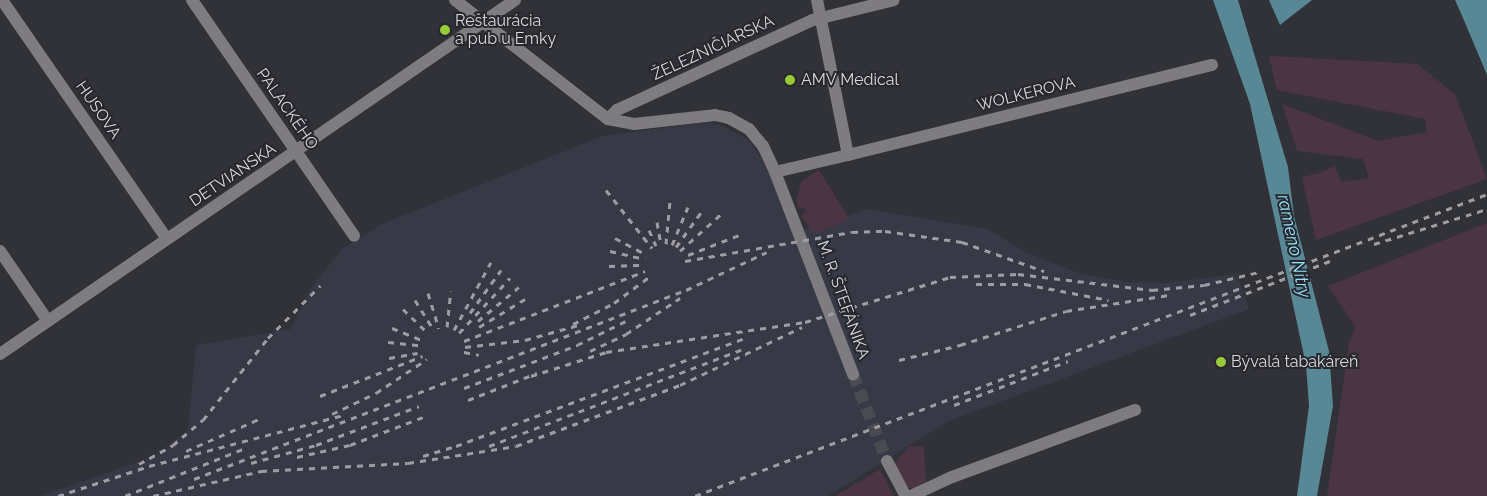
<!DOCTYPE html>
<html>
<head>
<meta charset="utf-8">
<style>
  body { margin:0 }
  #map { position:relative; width:1487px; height:496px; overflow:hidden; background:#313138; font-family:Raleway,sans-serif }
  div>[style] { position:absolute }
  .built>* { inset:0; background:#383946 }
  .green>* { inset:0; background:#4c3543 }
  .water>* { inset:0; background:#588896 }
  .minor-tunnel>* { height:12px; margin-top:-6px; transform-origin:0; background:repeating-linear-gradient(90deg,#4a4a51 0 12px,transparent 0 18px) }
  .minor>* { height:12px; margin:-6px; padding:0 6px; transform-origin:6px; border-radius:6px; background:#7e7c7f }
  .rail>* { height:3px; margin-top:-1.5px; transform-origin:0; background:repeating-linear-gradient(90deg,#9d9da2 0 6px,transparent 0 12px) }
  .dots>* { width:14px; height:14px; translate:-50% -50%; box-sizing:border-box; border:2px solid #27282e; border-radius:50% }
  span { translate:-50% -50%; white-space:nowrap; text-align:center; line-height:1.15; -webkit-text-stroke:4px #27282e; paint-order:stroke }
  .poi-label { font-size:16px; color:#d8d8dd }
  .left { translate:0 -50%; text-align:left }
  .street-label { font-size:16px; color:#d8d8dd }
  .water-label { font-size:18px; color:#92e2fb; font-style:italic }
</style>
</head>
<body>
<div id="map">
  <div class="built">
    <div style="clip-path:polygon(708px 122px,723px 126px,750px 141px,769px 172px,794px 233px,868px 209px,988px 229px,1025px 252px,1081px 274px,1127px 282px,1166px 283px,1237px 274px,1249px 309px,949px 421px,828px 496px,40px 496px,153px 457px,188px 430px,196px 345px,291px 329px,310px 289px,342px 249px,382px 224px,603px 136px)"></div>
  </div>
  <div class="green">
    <div style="clip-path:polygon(1269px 56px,1417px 64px,1455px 94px,1487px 179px,1316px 240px,1302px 177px,1320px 173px,1335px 166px,1341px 182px,1369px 178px,1363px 159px,1297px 151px,1282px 104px,1378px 141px,1427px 132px,1425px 119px,1277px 90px)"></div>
    <div style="clip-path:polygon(819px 170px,849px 219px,815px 234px,802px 218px,801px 214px,806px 212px,804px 207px,799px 209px,796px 200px,802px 181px)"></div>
    <div style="clip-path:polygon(1487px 223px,1487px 496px,1327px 496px,1349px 343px,1356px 327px,1328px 286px)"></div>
    <div style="clip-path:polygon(910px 446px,924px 447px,926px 481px,914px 489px,906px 487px,894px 463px)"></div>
    <div style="clip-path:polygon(880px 469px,894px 496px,835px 496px)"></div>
  </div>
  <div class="water">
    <div style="clip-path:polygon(1213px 0,1238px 0,1288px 167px,1294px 216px,1329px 351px,1333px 406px,1317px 496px,1297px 496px,1309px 406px,1306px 365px,1250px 104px)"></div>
    <div style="clip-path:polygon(1269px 0,1312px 0,1280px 25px)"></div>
    <div style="clip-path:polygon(1455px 0,1487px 0,1487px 75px,1463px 18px)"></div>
  </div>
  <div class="minor-tunnel">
    <div style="left:853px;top:374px;width:93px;rotate:68.7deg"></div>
  </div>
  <div class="minor">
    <div style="left:2px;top:0;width:290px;rotate:55.4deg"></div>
    <div style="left:192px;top:0;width:286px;rotate:55.5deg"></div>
    <div style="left:455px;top:0;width:194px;rotate:37.9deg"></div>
    <div style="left:608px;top:119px;width:26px;rotate:11deg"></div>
    <div style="left:634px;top:124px;width:81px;rotate:-6.3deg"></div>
    <div style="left:715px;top:115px;width:14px;rotate:12deg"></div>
    <div style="left:729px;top:118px;width:23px;rotate:29deg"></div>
    <div style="left:749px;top:129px;width:22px;rotate:51deg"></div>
    <div style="left:763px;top:146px;width:29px;rotate:65deg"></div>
    <div style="left:775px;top:172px;width:217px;rotate:68.9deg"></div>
    <div style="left:608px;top:119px;width:13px;rotate:-45deg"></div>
    <div style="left:617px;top:110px;width:216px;rotate:-24.7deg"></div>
    <div style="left:813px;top:20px;width:83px;rotate:-13.9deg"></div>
    <div style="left:848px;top:155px;width:375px;rotate:-13.9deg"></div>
    <div style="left:775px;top:172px;width:75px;rotate:-13.1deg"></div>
    <div style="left:848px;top:155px;width:158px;rotate:-101.3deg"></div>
    <div style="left:0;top:251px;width:85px;rotate:55.6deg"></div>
    <div style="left:0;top:354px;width:625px;rotate:-34.5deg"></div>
    <div style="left:887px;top:461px;width:40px;rotate:62deg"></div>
    <div style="left:911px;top:496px;width:45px;rotate:-24.9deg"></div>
    <div style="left:952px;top:477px;width:195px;rotate:-20.1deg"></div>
  </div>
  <div class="rail">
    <div style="left:606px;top:190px;width:74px;rotate:51.6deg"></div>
    <div style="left:657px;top:222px;width:22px;rotate:80deg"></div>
    <div style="left:649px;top:230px;width:17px;rotate:66deg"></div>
    <div style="left:615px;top:238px;width:36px;rotate:28deg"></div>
    <div style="left:666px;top:244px;width:43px;rotate:-84.7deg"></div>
    <div style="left:1374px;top:244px;width:118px;rotate:-17.2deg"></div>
    <div style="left:672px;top:245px;width:41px;rotate:-67.2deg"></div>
    <div style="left:676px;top:247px;width:44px;rotate:-54.2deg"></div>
    <div style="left:610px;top:251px;width:36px;rotate:13deg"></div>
    <div style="left:680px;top:251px;width:57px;rotate:-42.1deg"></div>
    <div style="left:688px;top:255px;width:58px;rotate:-21.3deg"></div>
    <div style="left:685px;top:261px;width:169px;rotate:-9.9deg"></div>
    <div style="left:852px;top:232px;width:33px;rotate:-2deg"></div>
    <div style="left:885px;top:231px;width:78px;rotate:8.1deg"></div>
    <div style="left:962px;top:242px;width:87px;rotate:19.5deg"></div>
    <div style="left:609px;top:266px;width:35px;rotate:-2deg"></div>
    <div style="left:976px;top:284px;width:49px"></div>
    <div style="left:1025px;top:284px;width:85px;rotate:10.9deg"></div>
    <div style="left:686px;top:290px;width:89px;rotate:-25.1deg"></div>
    <div style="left:428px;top:293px;width:37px;rotate:73deg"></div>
    <div style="left:415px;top:300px;width:36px;rotate:58deg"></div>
    <div style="left:403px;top:309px;width:36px;rotate:44deg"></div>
    <div style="left:470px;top:313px;width:53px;rotate:-54.2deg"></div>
    <div style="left:1190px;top:315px;width:150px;rotate:-21.1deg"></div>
    <div style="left:478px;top:321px;width:53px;rotate:-39.7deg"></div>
    <div style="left:573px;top:324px;width:46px;rotate:-27.1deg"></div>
    <div style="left:614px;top:303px;width:44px;rotate:-36.6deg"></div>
    <div style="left:447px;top:327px;width:36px;rotate:-84deg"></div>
    <div style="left:479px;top:327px;width:54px;rotate:-31.3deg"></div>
    <div style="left:392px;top:328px;width:35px;rotate:22deg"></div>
    <div style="left:454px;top:330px;width:77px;rotate:-61.4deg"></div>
    <div style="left:459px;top:333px;width:75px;rotate:-47.2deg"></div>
    <div style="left:464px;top:341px;width:194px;rotate:-21.1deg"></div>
    <div style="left:388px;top:342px;width:36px;rotate:6deg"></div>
    <div style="left:465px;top:347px;width:60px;rotate:-6.7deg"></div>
    <div style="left:525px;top:340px;width:59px;rotate:-15.7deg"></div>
    <div style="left:590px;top:351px;width:40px;rotate:-25deg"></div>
    <div style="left:626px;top:334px;width:65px;rotate:-33.7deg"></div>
    <div style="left:464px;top:352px;width:15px;rotate:11deg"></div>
    <div style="left:389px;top:358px;width:29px;rotate:-10deg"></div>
    <div style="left:899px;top:360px;width:63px;rotate:-13.8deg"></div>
    <div style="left:960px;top:345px;width:111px;rotate:-17.8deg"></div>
    <div style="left:1066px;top:311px;width:104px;rotate:-8.8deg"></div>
    <div style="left:531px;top:376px;width:79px;rotate:-17.7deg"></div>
    <div style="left:606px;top:352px;width:201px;rotate:-8.6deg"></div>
    <div style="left:805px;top:322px;width:152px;rotate:-17.2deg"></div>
    <div style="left:950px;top:277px;width:68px;rotate:-2.5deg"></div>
    <div style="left:1018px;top:274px;width:135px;rotate:6.8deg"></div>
    <div style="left:1152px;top:290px;width:52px;rotate:-5.5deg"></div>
    <div style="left:1204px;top:285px;width:57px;rotate:-13.3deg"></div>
    <div style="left:464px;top:388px;width:121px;rotate:-20.8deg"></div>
    <div style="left:577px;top:345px;width:57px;rotate:-26.1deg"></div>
    <div style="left:320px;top:396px;width:110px;rotate:-21.2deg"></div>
    <div style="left:468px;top:400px;width:74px;rotate:-21.4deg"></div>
    <div style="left:954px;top:405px;width:122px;rotate:-21.1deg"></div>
    <div style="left:332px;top:414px;width:49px;rotate:-25.5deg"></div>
    <div style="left:376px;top:393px;width:61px;rotate:-33.7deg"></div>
    <div style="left:489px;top:446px;width:275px;rotate:-20.9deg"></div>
    <div style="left:186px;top:451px;width:80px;rotate:-23.7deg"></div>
    <div style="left:423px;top:456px;width:34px;rotate:-17deg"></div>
    <div style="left:456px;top:446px;width:311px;rotate:-20.5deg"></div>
    <div style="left:297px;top:457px;width:54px;rotate:-12.8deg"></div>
    <div style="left:350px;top:445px;width:78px;rotate:-21deg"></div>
    <div style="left:251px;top:463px;width:67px;rotate:-15.5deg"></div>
    <div style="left:316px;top:445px;width:110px;rotate:-20.7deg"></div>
    <div style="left:139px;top:464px;width:39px;rotate:-29deg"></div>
    <div style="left:173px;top:445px;width:39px;rotate:-40deg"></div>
    <div style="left:203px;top:420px;width:105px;rotate:-51.6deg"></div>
    <div style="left:268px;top:338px;width:74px;rotate:-45deg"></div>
    <div style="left:194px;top:479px;width:532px;rotate:-21.02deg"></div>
    <div style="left:58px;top:496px;width:96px;rotate:-18.2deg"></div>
    <div style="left:149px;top:466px;width:202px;rotate:-14.7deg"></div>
    <div style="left:125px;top:496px;width:132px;rotate:-21.7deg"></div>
    <div style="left:153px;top:496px;width:111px;rotate:-13deg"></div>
    <div style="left:261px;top:471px;width:147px;rotate:-3.1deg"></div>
    <div style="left:408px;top:463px;width:109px;rotate:-8.9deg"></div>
    <div style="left:516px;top:446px;width:175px;rotate:-20.4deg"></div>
    <div style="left:680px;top:385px;width:135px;rotate:-25.4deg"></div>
    <div style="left:695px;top:496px;width:848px;rotate:-20.87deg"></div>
  </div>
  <div class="dots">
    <div style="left:445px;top:30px;background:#97cc38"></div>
    <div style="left:790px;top:80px;background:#97cc38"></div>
    <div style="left:1221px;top:362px;background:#97cc38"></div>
  </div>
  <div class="poi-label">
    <span class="left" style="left:455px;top:30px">Reštaurácia<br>a pub u Emky</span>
    <span class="left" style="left:801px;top:80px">AMV Medical</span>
    <span class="left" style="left:1231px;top:362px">Bývalá tabakáreň</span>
  </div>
  <div class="street-label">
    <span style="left:713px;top:48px;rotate:-25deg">ŽELEZNIČIARSKA</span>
    <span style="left:1026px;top:94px;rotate:-14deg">WOLKEROVA</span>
    <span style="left:287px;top:109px;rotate:55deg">PALACKÉHO</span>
    <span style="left:98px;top:110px;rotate:55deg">HUSOVA</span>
    <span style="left:233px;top:175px;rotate:-34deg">DETVIANSKA</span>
    <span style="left:843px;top:300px;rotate:70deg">M. R. ŠTEFÁNIKA</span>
  </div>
  <div class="water-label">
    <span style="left:1294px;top:246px;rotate:78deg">rameno Nitry</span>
  </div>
</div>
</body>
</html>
